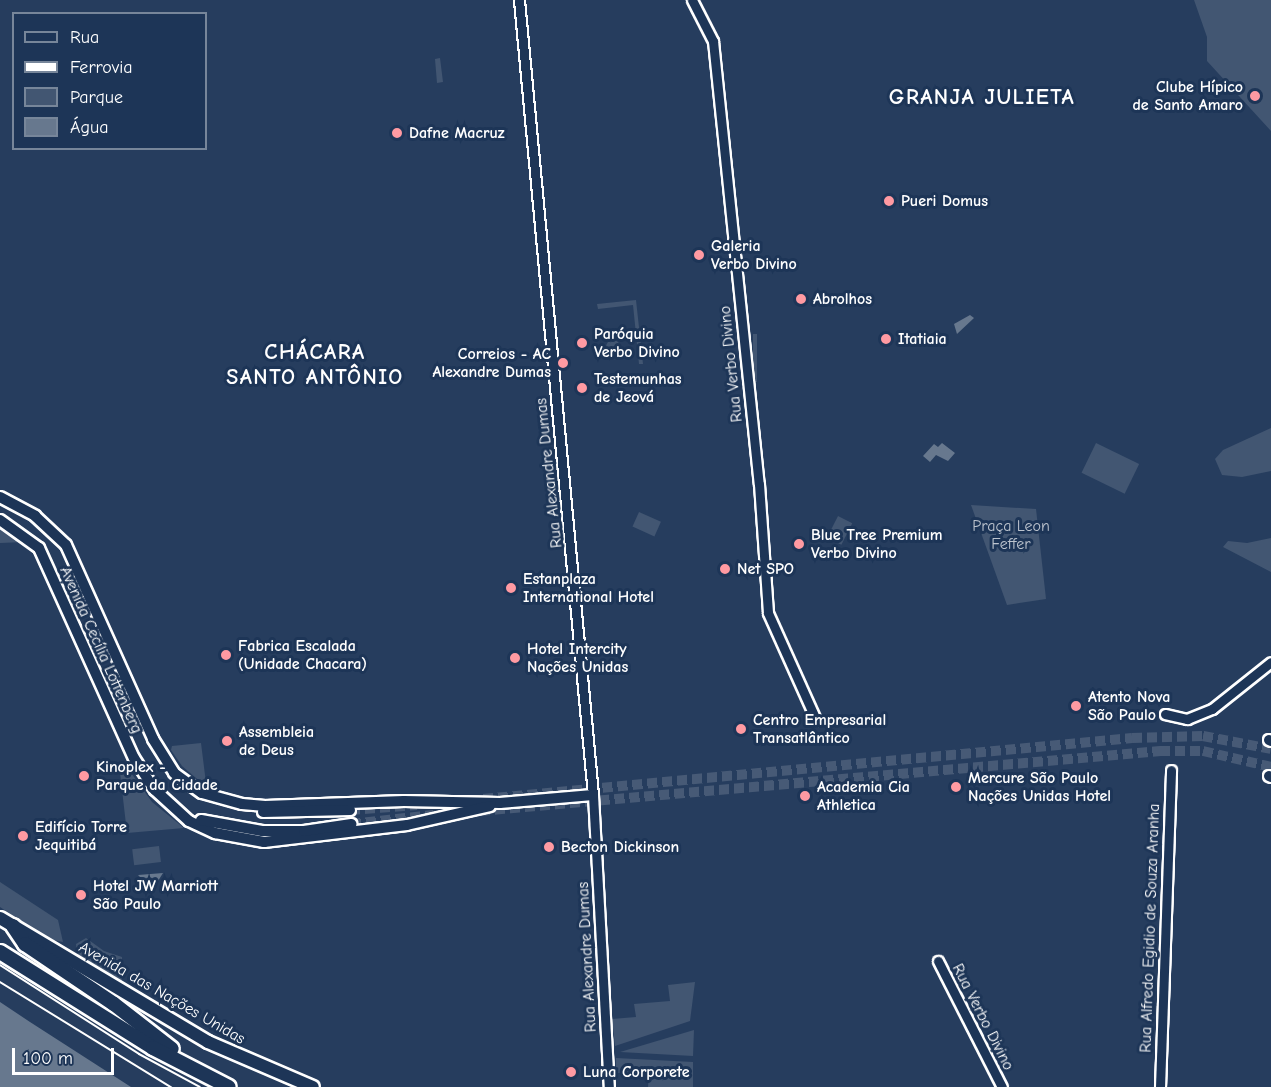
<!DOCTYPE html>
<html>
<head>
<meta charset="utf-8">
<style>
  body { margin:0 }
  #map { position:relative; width:1271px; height:1087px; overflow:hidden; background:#263d5e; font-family:"Comic Neue",sans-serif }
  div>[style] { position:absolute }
  .green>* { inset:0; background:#425672; transform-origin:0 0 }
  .round { border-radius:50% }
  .water>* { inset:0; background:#67788e }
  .secondary-tunnel>* { height:10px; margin-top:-5px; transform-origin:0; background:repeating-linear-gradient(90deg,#475a76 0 10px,transparent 0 15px) }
  .roads { filter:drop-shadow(2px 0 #fff) drop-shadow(-2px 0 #fff) drop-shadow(0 2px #fff) drop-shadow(0 -2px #fff) }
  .tertiary>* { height:9px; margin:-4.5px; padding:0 4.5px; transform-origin:4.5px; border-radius:4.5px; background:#1d3557 }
  .secondary>* { height:10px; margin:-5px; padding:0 5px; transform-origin:5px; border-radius:5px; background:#1d3557 }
  .trunk>* { height:12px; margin:-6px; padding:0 6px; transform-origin:6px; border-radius:6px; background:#1d3557 }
  .motorway>* { height:14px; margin:-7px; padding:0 7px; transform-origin:7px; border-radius:7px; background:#1d3557 }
  .rail>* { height:2px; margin:-1px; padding:0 1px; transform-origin:1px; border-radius:1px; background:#fff }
  .dots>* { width:16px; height:16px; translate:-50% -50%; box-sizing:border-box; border:3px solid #1d3557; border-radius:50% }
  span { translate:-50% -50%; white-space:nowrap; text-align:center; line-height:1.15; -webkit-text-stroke:6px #1d3557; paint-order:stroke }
  .poi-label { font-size:16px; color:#fff; font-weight:700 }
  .right { translate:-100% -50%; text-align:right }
  .left { translate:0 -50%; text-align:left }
  .street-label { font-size:16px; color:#fff }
  .park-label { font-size:16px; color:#bdc4ce }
  .district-label { font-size:22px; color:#fff; font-weight:700; letter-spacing:1.5px }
  .legend { position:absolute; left:12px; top:12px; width:195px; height:138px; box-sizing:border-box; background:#1d3557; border:2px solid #77869a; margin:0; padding:8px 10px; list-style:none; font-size:18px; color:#fff }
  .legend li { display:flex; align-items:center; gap:12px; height:30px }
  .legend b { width:30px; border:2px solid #77869a }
  .scale { position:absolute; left:12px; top:1048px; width:102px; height:27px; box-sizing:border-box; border:3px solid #fff; border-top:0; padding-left:8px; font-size:18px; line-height:21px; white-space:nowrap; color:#fff; -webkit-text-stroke:4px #1d3557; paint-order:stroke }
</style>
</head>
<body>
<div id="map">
  <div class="green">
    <div style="clip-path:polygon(1194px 0,1271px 0,1271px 131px,1207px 61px,1207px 37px)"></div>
    <div style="clip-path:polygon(440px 58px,443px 82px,437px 83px,435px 59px)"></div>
    <div style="clip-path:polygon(636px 300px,643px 364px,639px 364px,633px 305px,598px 309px,597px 304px)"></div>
    <div style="left:753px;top:334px;width:4px;height:48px"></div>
    <div class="round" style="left:606px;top:340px;width:14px;height:14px"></div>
    <div style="clip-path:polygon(1271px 428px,1271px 471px,1242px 477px,1222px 475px,1215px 459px,1223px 450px)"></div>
    <div style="left:1096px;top:443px;width:48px;height:33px;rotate:26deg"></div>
    <div style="clip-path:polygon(971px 505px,1036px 509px,1046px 599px,1007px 605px)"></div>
    <div style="left:639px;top:512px;width:24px;height:16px;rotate:24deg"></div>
    <div style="left:838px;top:516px;width:16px;height:24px;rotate:27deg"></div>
    <div style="clip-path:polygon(0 525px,24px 542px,0 543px)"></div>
    <div style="clip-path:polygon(1271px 538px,1271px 572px,1223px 547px,1228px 541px,1247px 543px)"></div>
    <div style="clip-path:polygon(201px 743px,206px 783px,203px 784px,182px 766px,171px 750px,172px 746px)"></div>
    <div style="clip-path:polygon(124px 763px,152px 802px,184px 828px,127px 833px,119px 764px)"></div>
    <div style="left:159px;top:846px;width:16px;height:27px;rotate:83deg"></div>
    <div style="clip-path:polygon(0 882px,58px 920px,63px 942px,48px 939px,0 907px)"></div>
    <div style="clip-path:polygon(86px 938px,104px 951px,122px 957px,122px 981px,77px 954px,76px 944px)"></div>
    <div style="clip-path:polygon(695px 982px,690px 1021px,615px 1046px,612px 1019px,636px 1017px,634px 1004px,670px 1001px,668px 985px)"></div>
    <div style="clip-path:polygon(694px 1030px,693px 1056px,620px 1052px)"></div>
    <div style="clip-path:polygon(616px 1058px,693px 1062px,693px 1087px,648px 1087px,649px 1073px,616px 1073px)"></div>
  </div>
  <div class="water">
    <div style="clip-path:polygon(970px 315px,974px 318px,957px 334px,954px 324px)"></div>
    <div style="clip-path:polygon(942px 443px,955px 453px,948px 461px,936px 455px,930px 462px,923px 456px,934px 444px,938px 447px)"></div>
    <div style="clip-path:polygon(163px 873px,158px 881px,150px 880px,146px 886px,141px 886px,143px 880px,138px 875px)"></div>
    <div style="clip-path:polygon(0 1002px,30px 1022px,131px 1087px,0 1087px)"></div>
  </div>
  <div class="secondary-tunnel">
    <div style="left:483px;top:799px;width:652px;rotate:-5.37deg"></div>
    <div style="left:1132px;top:738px;width:71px;rotate:-1.6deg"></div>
    <div style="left:1203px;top:736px;width:69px;rotate:10.8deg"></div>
    <div style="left:350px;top:810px;width:67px;rotate:-4.3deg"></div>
    <div style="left:480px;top:811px;width:683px;rotate:-5.04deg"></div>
    <div style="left:1160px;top:751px;width:43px"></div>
    <div style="left:1203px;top:751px;width:70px;rotate:13.2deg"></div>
    <div style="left:351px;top:824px;width:83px;rotate:-6.2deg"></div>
  </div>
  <div class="roads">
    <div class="tertiary">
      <div style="left:519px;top:0;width:798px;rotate:84.68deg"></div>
      <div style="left:593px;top:795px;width:292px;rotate:86.9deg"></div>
      <div style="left:692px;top:0;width:46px;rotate:62.9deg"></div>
      <div style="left:713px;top:41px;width:445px;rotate:84.1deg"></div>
      <div style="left:759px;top:484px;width:129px;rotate:86deg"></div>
      <div style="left:768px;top:613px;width:117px;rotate:65.8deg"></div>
      <div style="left:1165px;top:714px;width:23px;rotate:13deg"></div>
      <div style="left:1187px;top:719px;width:27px;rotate:-22deg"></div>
      <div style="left:1212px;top:709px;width:75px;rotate:-38.5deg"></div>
      <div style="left:938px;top:961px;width:141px;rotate:63.1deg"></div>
      <div style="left:1160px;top:1087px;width:317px;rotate:-88deg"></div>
    </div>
    <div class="secondary">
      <div style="left:0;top:497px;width:40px;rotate:28deg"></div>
      <div style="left:35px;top:516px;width:42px;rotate:43.1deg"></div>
      <div style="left:66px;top:545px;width:213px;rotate:65.8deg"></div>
      <div style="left:153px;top:739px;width:40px;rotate:58deg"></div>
      <div style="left:174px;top:773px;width:34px;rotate:36deg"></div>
      <div style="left:202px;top:793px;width:41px;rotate:15.4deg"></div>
      <div style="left:242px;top:804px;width:23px;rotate:5deg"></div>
      <div style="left:265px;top:806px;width:139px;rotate:-2.1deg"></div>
      <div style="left:404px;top:801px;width:96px;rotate:1.2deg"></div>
      <div style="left:500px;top:803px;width:93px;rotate:-4.9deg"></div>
      <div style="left:0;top:520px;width:48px;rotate:35.7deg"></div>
      <div style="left:39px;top:548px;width:230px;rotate:65.7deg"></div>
      <div style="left:134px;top:758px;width:38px;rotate:57deg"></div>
      <div style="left:155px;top:790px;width:46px;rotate:42.4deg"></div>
      <div style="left:189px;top:821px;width:29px;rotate:25deg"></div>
      <div style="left:215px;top:833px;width:50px;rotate:10.4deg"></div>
      <div style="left:264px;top:842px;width:144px;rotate:-6.8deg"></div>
      <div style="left:407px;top:825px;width:85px;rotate:-12.9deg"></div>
      <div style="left:1269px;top:740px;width:2px;rotate:27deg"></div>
      <div style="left:1269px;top:776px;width:2px;rotate:27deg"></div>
      <div style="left:263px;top:812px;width:87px;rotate:-1.3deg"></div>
      <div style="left:201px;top:820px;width:62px;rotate:10.2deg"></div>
      <div style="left:262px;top:831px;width:42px"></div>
      <div style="left:304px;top:831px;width:48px;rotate:-8.5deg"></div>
    </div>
    <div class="trunk">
      <div style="left:0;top:918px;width:242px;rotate:30.8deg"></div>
      <div style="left:208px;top:1042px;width:114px;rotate:23.2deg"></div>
    </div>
    <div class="motorway">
      <div style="left:13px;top:926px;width:22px;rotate:56deg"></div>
      <div style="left:25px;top:944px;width:107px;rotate:34deg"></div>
      <div style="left:114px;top:1004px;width:73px;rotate:37.8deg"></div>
      <div style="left:0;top:952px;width:181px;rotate:32.1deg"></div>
      <div style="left:153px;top:1048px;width:85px;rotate:27.2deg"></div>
    </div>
  </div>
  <div class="rail">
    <div style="left:0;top:965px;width:165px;rotate:32.6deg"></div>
    <div style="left:139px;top:1054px;width:69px;rotate:28.4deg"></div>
    <div style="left:0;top:982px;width:201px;rotate:31.6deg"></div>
  </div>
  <div class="dots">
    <div style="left:1255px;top:96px;background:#ff9aa2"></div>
    <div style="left:397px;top:133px;background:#ff9aa2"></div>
    <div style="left:889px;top:201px;background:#ff9aa2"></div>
    <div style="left:699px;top:255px;background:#ff9aa2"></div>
    <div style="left:801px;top:299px;background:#ff9aa2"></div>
    <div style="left:886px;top:339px;background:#ff9aa2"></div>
    <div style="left:582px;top:343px;background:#ff9aa2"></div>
    <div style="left:563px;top:363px;background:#ff9aa2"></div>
    <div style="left:582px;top:388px;background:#ff9aa2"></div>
    <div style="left:799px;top:544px;background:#ff9aa2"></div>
    <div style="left:725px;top:569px;background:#ff9aa2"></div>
    <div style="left:511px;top:588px;background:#ff9aa2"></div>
    <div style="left:226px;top:655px;background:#ff9aa2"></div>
    <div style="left:515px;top:658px;background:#ff9aa2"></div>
    <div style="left:1076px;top:706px;background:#ff9aa2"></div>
    <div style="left:741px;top:729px;background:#ff9aa2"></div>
    <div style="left:227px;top:741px;background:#ff9aa2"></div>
    <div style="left:84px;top:776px;background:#ff9aa2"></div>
    <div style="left:956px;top:787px;background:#ff9aa2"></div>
    <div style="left:805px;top:796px;background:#ff9aa2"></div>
    <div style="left:23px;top:836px;background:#ff9aa2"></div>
    <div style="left:549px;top:847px;background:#ff9aa2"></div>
    <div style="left:81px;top:895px;background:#ff9aa2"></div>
    <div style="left:571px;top:1072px;background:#ff9aa2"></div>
  </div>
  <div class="poi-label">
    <span class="right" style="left:1243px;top:96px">Clube Hípico<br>de Santo Amaro</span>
    <span class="left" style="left:409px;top:133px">Dafne Macruz</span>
    <span class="left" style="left:901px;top:201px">Pueri Domus</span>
    <span class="left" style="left:711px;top:255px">Galeria<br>Verbo Divino</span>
    <span class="left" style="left:813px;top:299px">Abrolhos</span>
    <span class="left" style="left:594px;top:343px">Paróquia<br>Verbo Divino</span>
    <span class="left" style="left:898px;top:339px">Itatiaia</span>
    <span class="right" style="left:551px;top:363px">Correios - AC<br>Alexandre Dumas</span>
    <span class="left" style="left:594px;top:388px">Testemunhas<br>de Jeová</span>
    <span class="left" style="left:811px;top:544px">Blue Tree Premium<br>Verbo Divino</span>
    <span class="left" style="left:737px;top:569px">Net SPO</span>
    <span class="left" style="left:523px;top:588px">Estanplaza<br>International Hotel</span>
    <span class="left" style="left:238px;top:655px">Fabrica Escalada<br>(Unidade Chacara)</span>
    <span class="left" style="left:527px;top:658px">Hotel Intercity<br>Nações Unidas</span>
    <span class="left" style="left:1088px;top:706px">Atento Nova<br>São Paulo</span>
    <span class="left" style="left:753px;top:729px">Centro Empresarial<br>Transatlântico</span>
    <span class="left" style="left:239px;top:741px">Assembleia<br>de Deus</span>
    <span class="left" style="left:96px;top:776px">Kinoplex -<br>Parque da Cidade</span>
    <span class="left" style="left:968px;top:787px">Mercure São Paulo<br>Nações Unidas Hotel</span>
    <span class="left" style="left:817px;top:796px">Academia Cia<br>Athletica</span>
    <span class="left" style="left:35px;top:836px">Edifício Torre<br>Jequitibá</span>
    <span class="left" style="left:561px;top:847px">Becton Dickinson</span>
    <span class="left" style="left:93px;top:895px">Hotel JW Marriott<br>São Paulo</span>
    <span class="left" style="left:583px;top:1072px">Luna Corporete</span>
  </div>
  <div class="street-label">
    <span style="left:731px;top:364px;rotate:-96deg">Rua Verbo Divino</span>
    <span style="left:549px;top:473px;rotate:-96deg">Rua Alexandre Dumas</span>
    <span style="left:101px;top:650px;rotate:66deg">Avenida Cecília Lottenberg</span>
    <span style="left:1150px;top:928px;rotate:-88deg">Rua Alfredo Egidio de Souza Aranha</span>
    <span style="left:587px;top:957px;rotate:-93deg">Rua Alexandre Dumas</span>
    <span style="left:162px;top:993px;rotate:30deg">Avenida das Nações Unidas</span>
    <span style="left:983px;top:1017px;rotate:63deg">Rua Verbo Divino</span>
  </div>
  <div class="park-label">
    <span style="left:1011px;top:535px">Praça Leon<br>Feffer</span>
  </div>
  <div class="district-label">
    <span style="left:982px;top:98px">GRANJA JULIETA</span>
    <span style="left:315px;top:365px">CHÁCARA<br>SANTO ANTÔNIO</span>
  </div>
  <ul class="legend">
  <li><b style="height:8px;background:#1d3557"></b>Rua</li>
  <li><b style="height:8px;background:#fff"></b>Ferrovia</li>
  <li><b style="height:16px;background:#425672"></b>Parque</li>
  <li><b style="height:16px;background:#67788e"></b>Água</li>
  </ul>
  <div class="scale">100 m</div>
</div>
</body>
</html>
